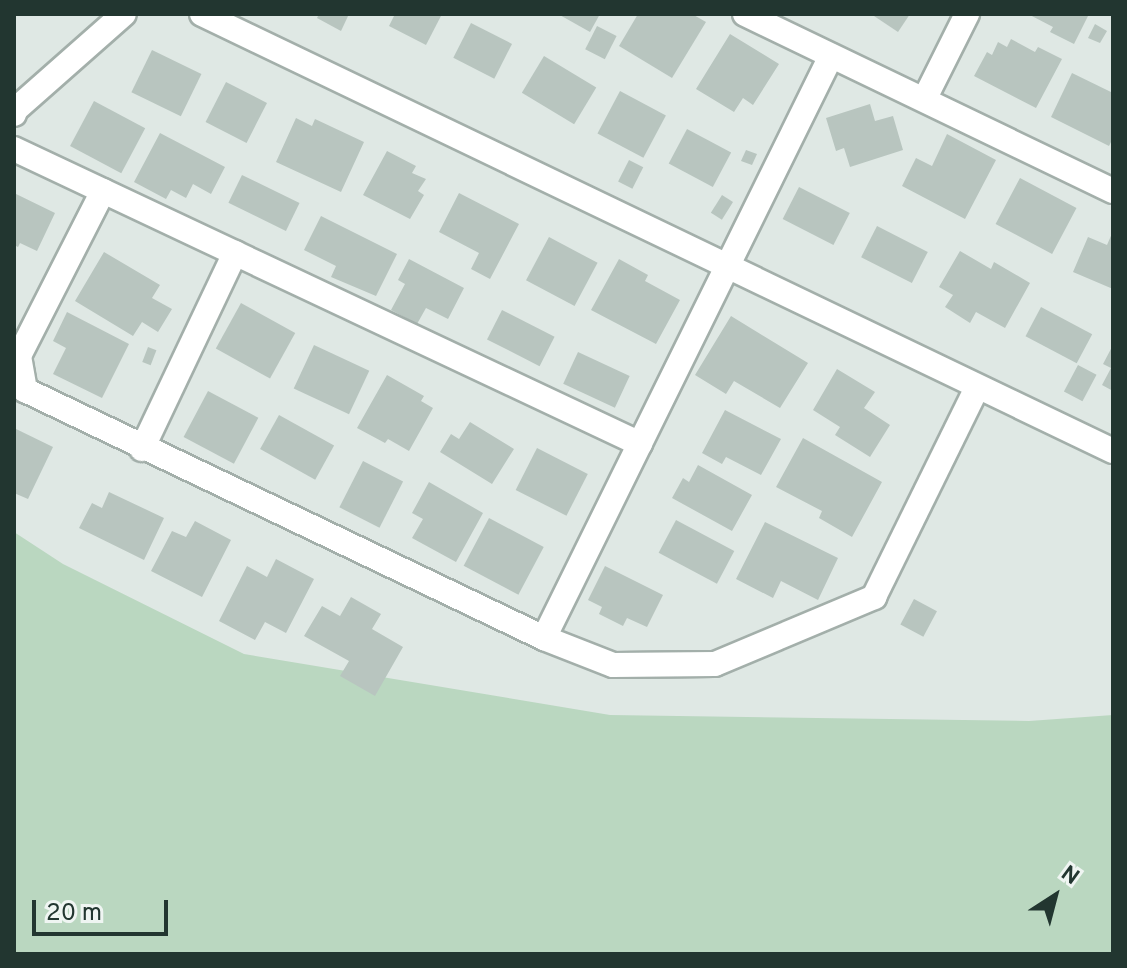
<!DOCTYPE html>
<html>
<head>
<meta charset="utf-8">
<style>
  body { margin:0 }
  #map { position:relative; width:1127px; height:968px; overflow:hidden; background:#dfe8e4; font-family:Overpass,sans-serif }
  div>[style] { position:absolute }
  .green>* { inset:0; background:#bad7c0 }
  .building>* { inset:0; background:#b8c5bf; transform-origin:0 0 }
  .roads { filter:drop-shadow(2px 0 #a3afaa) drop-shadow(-2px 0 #a3afaa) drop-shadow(0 2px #a3afaa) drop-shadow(0 -2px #a3afaa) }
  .minor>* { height:24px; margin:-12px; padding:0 12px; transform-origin:12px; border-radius:12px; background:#fff }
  span { translate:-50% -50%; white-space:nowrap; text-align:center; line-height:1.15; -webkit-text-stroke:6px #eff5f2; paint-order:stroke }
  .frame { position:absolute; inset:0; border:16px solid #223630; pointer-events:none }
  .north { position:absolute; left:1015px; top:856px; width:80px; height:80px; -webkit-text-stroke:6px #eff5f2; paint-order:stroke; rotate:36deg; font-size:22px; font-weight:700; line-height:32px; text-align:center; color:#223630 }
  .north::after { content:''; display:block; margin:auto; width:28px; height:36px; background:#223630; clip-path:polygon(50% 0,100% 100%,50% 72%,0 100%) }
  .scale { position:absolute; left:32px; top:900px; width:136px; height:36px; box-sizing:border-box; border:4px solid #223630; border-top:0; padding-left:10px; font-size:24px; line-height:28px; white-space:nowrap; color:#223630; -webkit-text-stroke:6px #eff5f2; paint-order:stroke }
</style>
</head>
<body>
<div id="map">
  <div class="green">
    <div style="clip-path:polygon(14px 532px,63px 564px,244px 654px,610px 715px,1029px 721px,1113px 715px,1113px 954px,14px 954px)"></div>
  </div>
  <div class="building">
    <div style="clip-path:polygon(319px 14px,349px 14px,341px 31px,317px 18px)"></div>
    <div style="clip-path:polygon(395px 14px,442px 14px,426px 45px,389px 26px)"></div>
    <div style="clip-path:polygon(558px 14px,600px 14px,590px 32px)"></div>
    <div style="clip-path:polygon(638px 14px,692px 14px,706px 22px,672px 78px,619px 46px)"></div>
    <div style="clip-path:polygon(871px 14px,910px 14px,898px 32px)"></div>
    <div style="clip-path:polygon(1028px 14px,1089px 14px,1074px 44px,1050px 32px,1053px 27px)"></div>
    <div style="left:471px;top:23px;width:46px;height:39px;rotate:27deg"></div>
    <div style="clip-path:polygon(1095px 24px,1107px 31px,1100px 43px,1088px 38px)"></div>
    <div style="left:597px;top:26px;width:22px;height:26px;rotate:27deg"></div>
    <div style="clip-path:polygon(730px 34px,779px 64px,753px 105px,743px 98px,734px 112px,696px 89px)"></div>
    <div style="clip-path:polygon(1011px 39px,1035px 52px,1038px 47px,1062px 59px,1036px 108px,974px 76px,987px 52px,992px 55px,998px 42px,1007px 47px)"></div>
    <div style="left:152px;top:50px;width:55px;height:47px;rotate:26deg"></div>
    <div style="left:544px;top:56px;width:61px;height:43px;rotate:31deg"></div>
    <div style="clip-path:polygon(1072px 73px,1113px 93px,1113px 138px,1109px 146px,1051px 117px)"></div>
    <div style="left:226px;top:82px;width:46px;height:45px;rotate:27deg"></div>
    <div style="left:620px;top:91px;width:52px;height:48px;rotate:28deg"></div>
    <div style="left:94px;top:101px;width:58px;height:51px;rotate:28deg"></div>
    <div style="clip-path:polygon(870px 104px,875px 121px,893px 116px,903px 150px,850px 167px,844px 148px,836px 151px,826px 118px)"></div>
    <div style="clip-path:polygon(296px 118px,312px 126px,315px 119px,364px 142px,341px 192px,276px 162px)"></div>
    <div style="left:687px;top:129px;width:50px;height:39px;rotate:28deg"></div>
    <div style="clip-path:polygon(160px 133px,225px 167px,211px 194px,193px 184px,186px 198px,171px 190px,166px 199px,134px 182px)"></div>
    <div style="clip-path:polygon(947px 134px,996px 160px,965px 219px,902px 186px,916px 158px,932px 166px)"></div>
    <div style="clip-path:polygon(746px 150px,757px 154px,752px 165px,741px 161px)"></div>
    <div style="clip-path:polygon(387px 151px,416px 166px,412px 173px,426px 179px,418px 191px,424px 195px,410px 219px,363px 195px)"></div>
    <div style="left:629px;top:160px;width:16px;height:24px;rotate:27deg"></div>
    <div style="left:242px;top:175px;width:64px;height:31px;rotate:26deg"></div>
    <div style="left:1020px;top:178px;width:64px;height:52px;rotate:28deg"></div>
    <div style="left:799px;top:187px;width:57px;height:36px;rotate:27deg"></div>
    <div style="clip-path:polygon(14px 193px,55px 213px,37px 251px,20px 243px,18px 247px,14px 245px)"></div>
    <div style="clip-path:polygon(459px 193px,519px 224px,490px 279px,471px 269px,479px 253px,439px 232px)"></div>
    <div style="left:722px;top:195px;width:13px;height:21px;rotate:32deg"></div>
    <div style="clip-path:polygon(321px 216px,397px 254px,376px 296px,331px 277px,336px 266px,304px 250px)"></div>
    <div style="left:877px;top:226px;width:57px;height:35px;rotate:27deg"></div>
    <div style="clip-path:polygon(1113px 231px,1113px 289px,1073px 272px,1088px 237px,1107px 245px)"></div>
    <div style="left:549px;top:237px;width:55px;height:49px;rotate:28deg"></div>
    <div style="clip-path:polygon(960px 251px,991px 269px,994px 262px,1030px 283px,1005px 328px,976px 312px,970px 323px,945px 307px,953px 295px,939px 287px)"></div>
    <div style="clip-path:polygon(104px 252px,160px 285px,152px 298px,172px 309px,158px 332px,142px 322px,133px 336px,75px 301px)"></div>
    <div style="clip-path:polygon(409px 259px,464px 288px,448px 319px,426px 308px,417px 324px,391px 310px,405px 284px,398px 280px)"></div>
    <div style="clip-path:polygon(619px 259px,648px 275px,645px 281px,680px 300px,656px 344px,591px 310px)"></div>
    <div style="left:241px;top:303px;width:62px;height:52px;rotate:29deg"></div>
    <div style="left:1041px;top:307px;width:58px;height:33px;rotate:28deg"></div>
    <div style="left:502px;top:310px;width:59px;height:33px;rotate:27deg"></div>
    <div style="clip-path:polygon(67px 312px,129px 344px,102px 398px,53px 374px,66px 348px,53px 341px)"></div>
    <div style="clip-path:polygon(731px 316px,808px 363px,780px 408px,734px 381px,726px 394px,695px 375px)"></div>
    <div style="left:314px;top:345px;width:61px;height:48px;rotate:25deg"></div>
    <div style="clip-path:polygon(1113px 345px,1113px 391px,1102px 385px,1111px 368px,1103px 364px)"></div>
    <div style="left:148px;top:347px;width:9px;height:16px;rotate:21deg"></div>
    <div style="left:578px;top:352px;width:57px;height:35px;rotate:25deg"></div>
    <div style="left:1078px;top:365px;width:21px;height:30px;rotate:28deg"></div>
    <div style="clip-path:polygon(837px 369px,875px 392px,864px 408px,890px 425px,870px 457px,835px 435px,840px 427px,813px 410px)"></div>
    <div style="clip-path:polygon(387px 375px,424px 396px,421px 401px,433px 408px,409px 451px,388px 439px,385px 443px,357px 428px)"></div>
    <div style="left:208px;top:391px;width:57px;height:52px;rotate:28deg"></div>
    <div style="clip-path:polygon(725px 410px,781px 439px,761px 475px,726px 457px,722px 464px,702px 453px)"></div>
    <div style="left:279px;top:415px;width:63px;height:39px;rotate:29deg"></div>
    <div style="clip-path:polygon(470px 422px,514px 449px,492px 484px,440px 452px,451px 434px,459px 439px)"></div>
    <div style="clip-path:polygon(14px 428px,53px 447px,28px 499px,14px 493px)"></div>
    <div style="clip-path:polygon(803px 438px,882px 482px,852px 537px,819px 518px,822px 511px,776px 487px)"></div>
    <div style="left:537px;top:448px;width:57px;height:47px;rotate:27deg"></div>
    <div style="left:363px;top:461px;width:45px;height:52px;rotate:27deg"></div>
    <div style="clip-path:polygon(698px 465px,752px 495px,732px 531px,672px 498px,683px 478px,689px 482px)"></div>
    <div style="clip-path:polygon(429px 482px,483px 513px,456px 562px,412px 538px,423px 519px,412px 513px)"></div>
    <div style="clip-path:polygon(109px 492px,164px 518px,144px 560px,79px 528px,92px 503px,102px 508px)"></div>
    <div style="left:489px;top:518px;width:62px;height:54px;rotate:28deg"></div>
    <div style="left:676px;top:520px;width:66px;height:37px;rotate:28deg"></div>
    <div style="clip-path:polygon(195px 521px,231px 540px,202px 597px,151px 571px,172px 531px,186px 537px)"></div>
    <div style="clip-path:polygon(765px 522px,838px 558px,818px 600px,781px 581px,773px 598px,736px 579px)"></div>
    <div style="clip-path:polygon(276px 559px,314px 579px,286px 633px,265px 622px,255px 640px,219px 621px,247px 566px,267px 577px)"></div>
    <div style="clip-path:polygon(605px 566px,663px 595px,647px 627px,627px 618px,623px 626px,599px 614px,602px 607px,588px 600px)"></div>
    <div style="clip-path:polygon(351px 597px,381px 614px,372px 629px,403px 647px,375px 696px,340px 676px,349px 661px,304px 636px,322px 606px,340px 616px)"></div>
    <div style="left:914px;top:599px;width:26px;height:29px;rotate:28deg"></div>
  </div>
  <div class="roads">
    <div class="minor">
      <div style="left:202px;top:14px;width:1010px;rotate:25.63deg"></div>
      <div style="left:745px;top:14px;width:408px;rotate:25.7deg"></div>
      <div style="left:925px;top:98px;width:94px;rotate:-63.4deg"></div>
      <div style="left:14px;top:114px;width:4px;rotate:-76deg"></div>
      <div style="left:15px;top:110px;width:145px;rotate:-41.4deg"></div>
      <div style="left:14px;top:149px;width:692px;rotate:25.23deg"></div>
      <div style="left:103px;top:191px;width:185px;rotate:117deg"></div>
      <div style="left:19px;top:356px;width:35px;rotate:80deg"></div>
      <div style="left:25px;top:390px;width:575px;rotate:25.54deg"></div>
      <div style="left:544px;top:638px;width:74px;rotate:21.4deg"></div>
      <div style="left:613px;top:665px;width:102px;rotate:-0.6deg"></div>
      <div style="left:715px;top:664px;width:173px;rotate:-22.8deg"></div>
      <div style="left:874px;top:597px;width:233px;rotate:-63.8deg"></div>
      <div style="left:142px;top:449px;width:217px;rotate:-64.6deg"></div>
      <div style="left:544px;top:638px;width:649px;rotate:-63.75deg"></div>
    </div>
  </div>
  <div class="frame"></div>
  <div class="north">N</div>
  <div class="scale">20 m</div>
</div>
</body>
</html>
